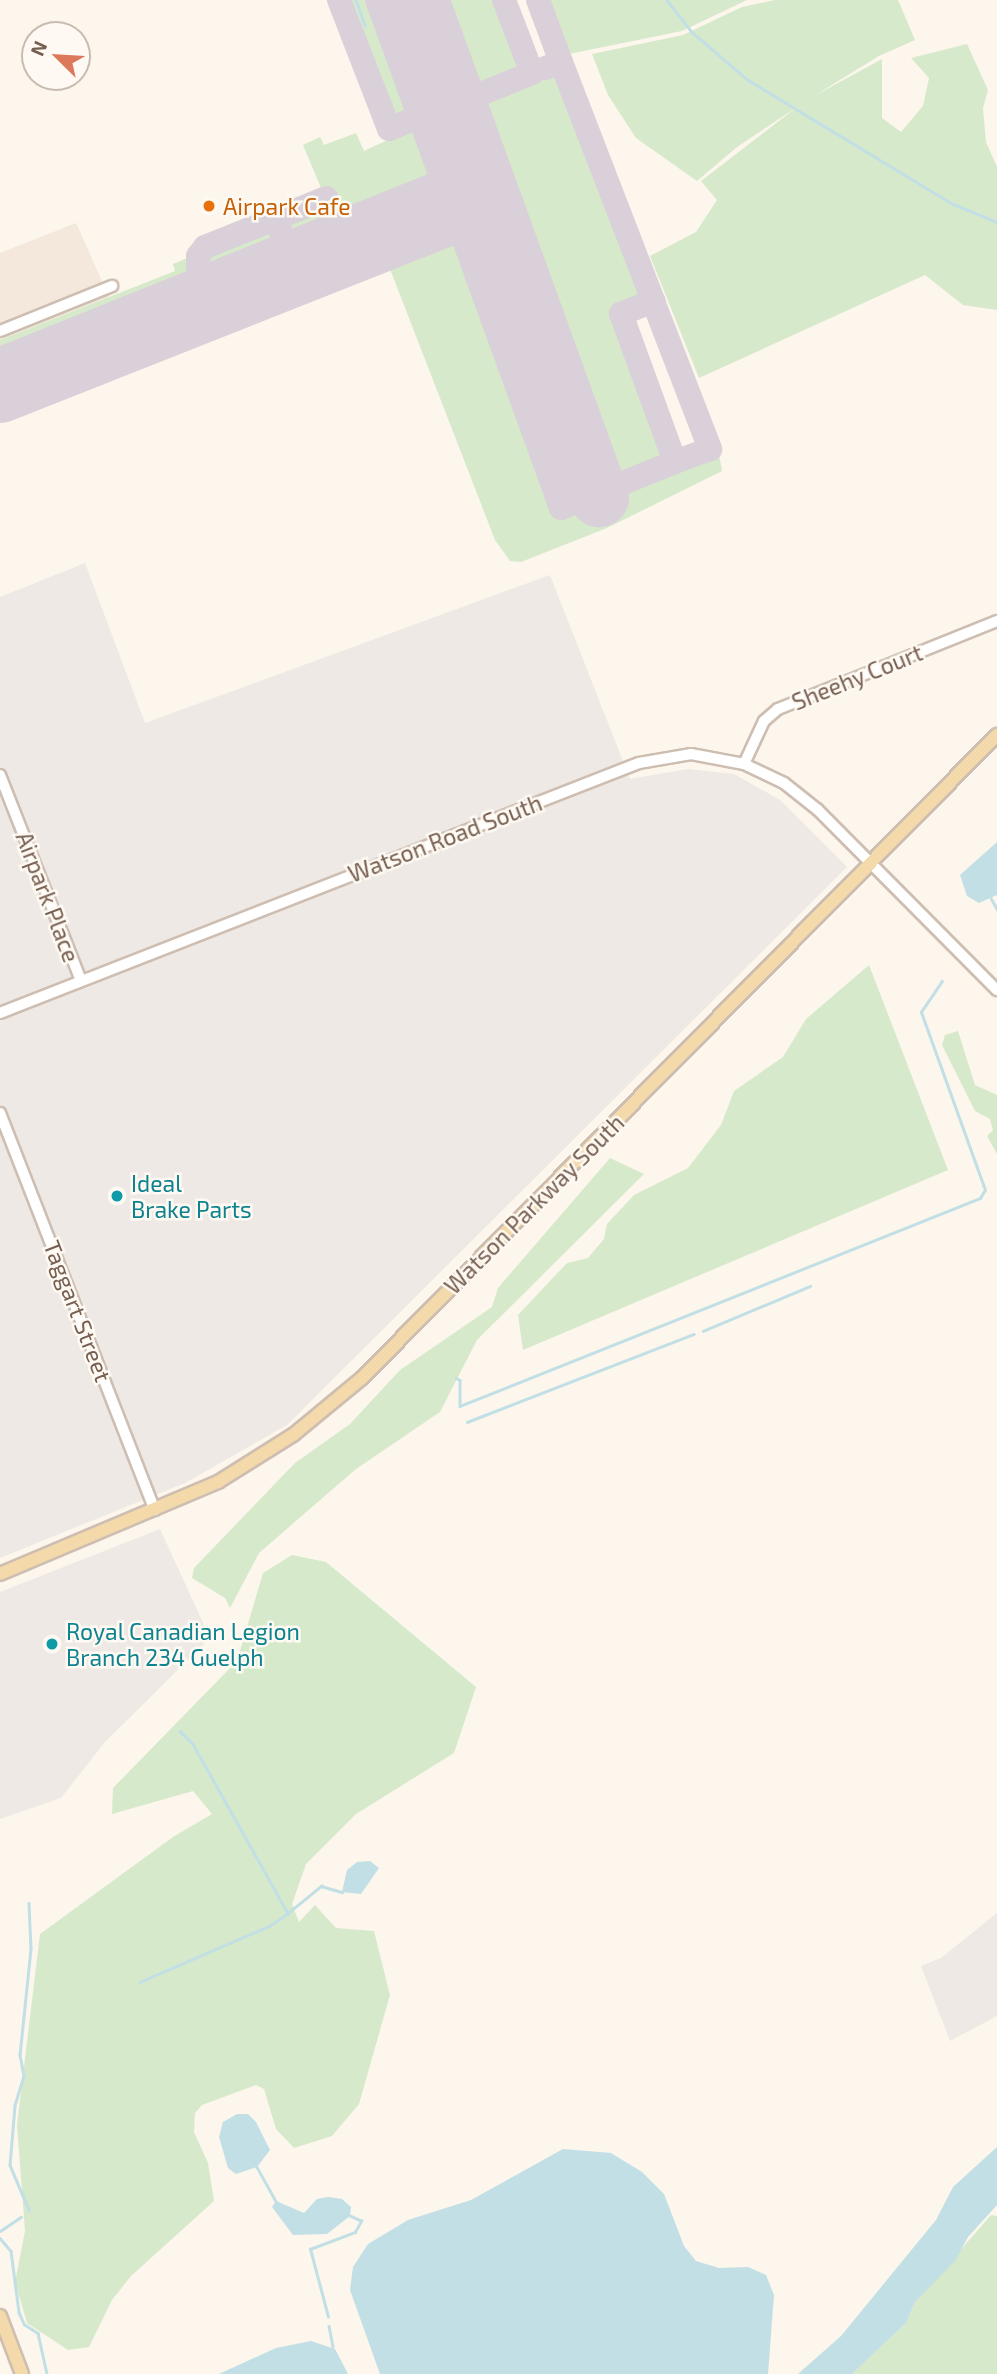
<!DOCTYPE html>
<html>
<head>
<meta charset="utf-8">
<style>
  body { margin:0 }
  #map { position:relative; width:997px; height:2374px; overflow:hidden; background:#fcf6ec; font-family:"Exo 2",sans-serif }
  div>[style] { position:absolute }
  .residential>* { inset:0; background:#f3e8db }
  .industrial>* { inset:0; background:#eee9e4 }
  .green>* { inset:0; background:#d7e9cb }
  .water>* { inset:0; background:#c1dfe5 }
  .stream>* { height:2.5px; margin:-1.25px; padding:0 1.25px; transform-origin:1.25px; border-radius:1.25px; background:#c1dfe5 }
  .taxiway>* { height:24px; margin:-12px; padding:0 12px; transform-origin:12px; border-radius:12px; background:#dad0d9 }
  .runway>* { height:60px; margin:-30px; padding:0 30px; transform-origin:30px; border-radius:30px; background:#dad0d9 }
  .roads { filter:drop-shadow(2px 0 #cebeb2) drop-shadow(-2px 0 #cebeb2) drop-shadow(0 2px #cebeb2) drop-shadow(0 -2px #cebeb2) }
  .minor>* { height:10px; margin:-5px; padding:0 5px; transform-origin:5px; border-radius:5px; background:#fff }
  .major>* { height:12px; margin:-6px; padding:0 6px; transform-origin:6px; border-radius:6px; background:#f4daaa }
  .dots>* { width:19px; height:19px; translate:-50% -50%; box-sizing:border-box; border:4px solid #fefaf3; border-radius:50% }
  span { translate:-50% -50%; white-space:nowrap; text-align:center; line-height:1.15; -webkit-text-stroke:5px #fefaf3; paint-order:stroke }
  .food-label { font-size:23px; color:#c56008 }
  .left { translate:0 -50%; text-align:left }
  .street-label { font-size:23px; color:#765e50 }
  .culture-label { font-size:23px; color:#0d838f }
  .north { position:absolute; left:21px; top:21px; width:70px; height:70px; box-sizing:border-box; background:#fefaf3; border:2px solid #c8bcb2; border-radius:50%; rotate:294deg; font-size:19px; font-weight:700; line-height:28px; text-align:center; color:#765e50 }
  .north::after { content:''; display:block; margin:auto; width:24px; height:32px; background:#dc795b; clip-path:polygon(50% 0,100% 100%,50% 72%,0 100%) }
</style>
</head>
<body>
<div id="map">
  <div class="residential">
    <div style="clip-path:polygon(76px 223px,109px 297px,0 340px,0 253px)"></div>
  </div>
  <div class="industrial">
    <div style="clip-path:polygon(85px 563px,145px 723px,550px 575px,630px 779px,688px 769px,734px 774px,780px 800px,847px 867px,287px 1425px,185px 1483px,0 1558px,0 597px)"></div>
    <div style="clip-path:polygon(160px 1529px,210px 1638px,105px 1742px,61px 1798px,0 1819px,0 1592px)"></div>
    <div style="clip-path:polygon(997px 1913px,997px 2016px,950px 2041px,921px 1966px,941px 1958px)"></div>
  </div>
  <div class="green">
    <div style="clip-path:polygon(342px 0,500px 0,531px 77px,571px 60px,659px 294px,616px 313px,674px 466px,718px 449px,722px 471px,607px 528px,521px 562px,510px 561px,495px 540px,390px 269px,0 423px,0 340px,175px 271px,173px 264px,200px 253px,203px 259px,329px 207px,303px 145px,320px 137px,324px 145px,356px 133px,364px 151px,394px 137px)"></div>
    <div style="clip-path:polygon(548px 0,747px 0,682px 31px,569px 54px)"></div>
    <div style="clip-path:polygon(775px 0,898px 0,915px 40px,879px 56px,814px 96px,882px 59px,882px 118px,901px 132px,923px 106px,929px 78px,911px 58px,967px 44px,988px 90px,983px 108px,986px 142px,997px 167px,997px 310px,963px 305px,925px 275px,699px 378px,650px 256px,696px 232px,717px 200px,701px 181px,797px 107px,737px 147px,697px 181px,636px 138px,608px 95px,592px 54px,683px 35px,742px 7px)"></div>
    <div style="clip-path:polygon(869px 965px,948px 1170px,523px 1350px,518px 1315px,567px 1263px,588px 1258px,604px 1239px,607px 1224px,634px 1195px,688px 1168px,721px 1125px,734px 1091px,783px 1057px,806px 1019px)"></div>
    <div style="clip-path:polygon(958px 1031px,975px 1085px,997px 1095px,997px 1154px,987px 1136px,993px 1130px,990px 1119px,975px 1111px,942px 1045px,945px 1035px)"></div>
    <div style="clip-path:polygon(610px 1158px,644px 1174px,477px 1340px,440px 1412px,356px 1469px,259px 1553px,230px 1608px,225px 1598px,192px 1578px,194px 1568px,295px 1463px,350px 1424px,400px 1370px,492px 1307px,498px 1288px)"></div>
    <div style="clip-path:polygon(292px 1555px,326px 1562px,476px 1687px,454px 1753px,356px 1814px,306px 1864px,292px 1904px,299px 1922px,315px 1905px,336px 1928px,374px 1931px,390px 1995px,359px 2104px,332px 2136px,294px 2148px,276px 2129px,264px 2089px,256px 2085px,202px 2105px,195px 2113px,194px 2132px,208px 2163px,214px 2201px,131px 2276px,112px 2300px,89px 2347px,68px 2350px,27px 2323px,15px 2282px,25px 2231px,17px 2125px,40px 1934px,173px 1837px,212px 1814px,193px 1791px,112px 1814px,113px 1788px,237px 1661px,263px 1573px)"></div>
    <div style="clip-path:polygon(991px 2215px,997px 2216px,997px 2374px,852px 2374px,906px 2323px,915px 2302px)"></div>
  </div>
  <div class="water">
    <div style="clip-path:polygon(997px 842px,997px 895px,979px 903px,967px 896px,960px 875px)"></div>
    <div style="clip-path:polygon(370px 1861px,379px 1868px,361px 1894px,342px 1892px,347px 1870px,357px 1862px)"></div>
    <div style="clip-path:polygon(237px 2114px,248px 2114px,256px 2122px,270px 2150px,257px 2167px,236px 2174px,228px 2168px,219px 2137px,223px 2122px)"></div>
    <div style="clip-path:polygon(997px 2147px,997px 2205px,968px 2237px,955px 2261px,915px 2302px,906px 2323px,852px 2374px,798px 2374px,841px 2336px,936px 2220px,953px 2187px)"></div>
    <div style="clip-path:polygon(563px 2149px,611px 2153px,642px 2172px,664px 2194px,684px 2246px,696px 2261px,719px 2268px,748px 2267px,766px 2275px,774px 2295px,768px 2374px,380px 2374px,350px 2290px,353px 2267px,368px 2244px,408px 2220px,471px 2200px)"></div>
    <div style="clip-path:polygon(328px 2197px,342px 2199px,351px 2207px,350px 2216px,327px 2234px,293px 2235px,272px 2207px,276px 2201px,304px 2213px,317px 2199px)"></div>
    <div style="clip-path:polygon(311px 2341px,335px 2349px,348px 2374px,219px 2374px,276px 2348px)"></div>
  </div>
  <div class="stream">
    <div style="left:356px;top:0;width:27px;rotate:70deg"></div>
    <div style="left:667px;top:0;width:41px;rotate:52deg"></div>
    <div style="left:692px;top:32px;width:74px;rotate:40.6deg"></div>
    <div style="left:748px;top:80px;width:240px;rotate:31.2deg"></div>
    <div style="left:953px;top:204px;width:48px;rotate:22.2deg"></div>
    <div style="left:991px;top:898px;width:13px;rotate:61deg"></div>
    <div style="left:703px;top:1331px;width:116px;rotate:-22.8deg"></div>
    <div style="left:456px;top:1378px;width:4px;rotate:27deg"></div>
    <div style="left:460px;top:1380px;width:26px;rotate:90deg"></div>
    <div style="left:460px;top:1406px;width:560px;rotate:-21.8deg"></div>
    <div style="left:980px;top:1198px;width:9px;rotate:-58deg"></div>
    <div style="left:985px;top:1190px;width:189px;rotate:-109.8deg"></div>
    <div style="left:921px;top:1012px;width:37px;rotate:-56deg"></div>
    <div style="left:467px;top:1422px;width:243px;rotate:-21.2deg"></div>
    <div style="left:180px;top:1731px;width:18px;rotate:45deg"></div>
    <div style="left:193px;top:1744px;width:194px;rotate:60.7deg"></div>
    <div style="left:288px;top:1913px;width:43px;rotate:-39.3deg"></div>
    <div style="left:321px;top:1886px;width:22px;rotate:16deg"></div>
    <div style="left:29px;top:1903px;width:46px;rotate:87.5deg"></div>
    <div style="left:31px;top:1949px;width:107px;rotate:95.9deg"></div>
    <div style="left:20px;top:2055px;width:21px;rotate:79deg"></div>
    <div style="left:24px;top:2076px;width:31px;rotate:107deg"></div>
    <div style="left:15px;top:2106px;width:59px;rotate:94.8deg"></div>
    <div style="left:10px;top:2165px;width:49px;rotate:67.1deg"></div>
    <div style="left:140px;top:1982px;width:141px;rotate:-23.5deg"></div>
    <div style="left:269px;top:1926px;width:23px;rotate:-34deg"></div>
    <div style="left:257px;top:2167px;width:39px;rotate:61deg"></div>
    <div style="left:0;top:2231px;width:25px;rotate:-34deg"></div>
    <div style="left:0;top:2238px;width:17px;rotate:50deg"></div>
    <div style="left:11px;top:2251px;width:62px;rotate:82.5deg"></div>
    <div style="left:19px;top:2312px;width:13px;rotate:67deg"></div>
    <div style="left:24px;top:2324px;width:17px;rotate:33deg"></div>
    <div style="left:38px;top:2333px;width:42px;rotate:77.6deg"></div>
    <div style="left:328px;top:2317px;width:70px;rotate:-104.8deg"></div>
    <div style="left:310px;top:2249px;width:48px;rotate:-20.7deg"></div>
    <div style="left:355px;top:2232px;width:13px;rotate:-61deg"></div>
    <div style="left:361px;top:2221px;width:12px;rotate:-156deg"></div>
    <div style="left:329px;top:2326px;width:21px;rotate:79deg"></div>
  </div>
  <div class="taxiway">
    <div style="left:339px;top:0;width:138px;rotate:68.8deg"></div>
    <div style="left:389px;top:129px;width:32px;rotate:-22deg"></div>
    <div style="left:377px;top:0;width:540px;rotate:70.09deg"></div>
    <div style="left:561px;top:508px;width:123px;rotate:-22deg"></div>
    <div style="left:675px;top:462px;width:158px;rotate:-110deg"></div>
    <div style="left:621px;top:314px;width:35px;rotate:-22deg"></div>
    <div style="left:653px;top:301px;width:159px;rotate:68.9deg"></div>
    <div style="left:710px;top:449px;width:37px;rotate:160deg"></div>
    <div style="left:538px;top:0;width:66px;rotate:69.6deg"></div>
    <div style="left:561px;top:62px;width:17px;rotate:159deg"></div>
    <div style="left:561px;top:62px;width:256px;rotate:68.9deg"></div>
    <div style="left:456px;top:104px;width:82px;rotate:-22.2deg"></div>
    <div style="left:532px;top:73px;width:78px;rotate:-111deg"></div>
    <div style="left:280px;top:230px;width:48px;rotate:68.2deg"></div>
    <div style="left:198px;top:280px;width:24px;rotate:-90deg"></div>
    <div style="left:198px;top:256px;width:11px;rotate:-52deg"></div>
    <div style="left:205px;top:247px;width:131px;rotate:-22deg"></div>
    <div style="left:7px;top:356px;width:32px;rotate:70deg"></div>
    <div style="left:0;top:359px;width:476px;rotate:-21.9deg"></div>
  </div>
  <div class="runway">
    <div style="left:419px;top:0;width:529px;rotate:70.09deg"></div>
    <div style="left:0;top:393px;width:494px;rotate:-21.6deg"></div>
  </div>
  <div class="roads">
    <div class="minor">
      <div style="left:0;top:331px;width:121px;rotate:-21.9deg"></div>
      <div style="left:744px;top:764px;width:47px;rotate:-65.1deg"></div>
      <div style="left:764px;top:721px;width:18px;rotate:-41deg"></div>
      <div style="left:778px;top:709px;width:236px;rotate:-21.9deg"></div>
      <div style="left:0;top:775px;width:221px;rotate:68.5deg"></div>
      <div style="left:0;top:1013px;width:686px;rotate:-21.37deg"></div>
      <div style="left:639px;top:763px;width:53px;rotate:-9.8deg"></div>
      <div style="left:691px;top:754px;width:54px;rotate:10.7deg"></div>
      <div style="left:744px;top:764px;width:44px;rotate:25.4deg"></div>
      <div style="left:784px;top:783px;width:43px;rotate:38.5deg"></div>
      <div style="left:818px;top:810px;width:254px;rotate:45.2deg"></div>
      <div style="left:0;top:1113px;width:426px;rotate:68.7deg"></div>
    </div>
    <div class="major">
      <div style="left:0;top:1574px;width:237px;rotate:-22.9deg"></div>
      <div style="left:218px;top:1482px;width:89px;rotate:-32.1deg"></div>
      <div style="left:293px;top:1435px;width:89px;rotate:-39.6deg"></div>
      <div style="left:362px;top:1378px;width:904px;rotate:-45.36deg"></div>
      <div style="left:0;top:2316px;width:62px;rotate:69.2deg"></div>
    </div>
  </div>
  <div class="dots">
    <div style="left:209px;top:206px;background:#e8710a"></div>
    <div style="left:117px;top:1196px;background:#0f9aa8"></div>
    <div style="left:52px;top:1644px;background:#0f9aa8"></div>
  </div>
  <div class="food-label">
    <span class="left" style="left:223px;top:206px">Airpark Cafe</span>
  </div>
  <div class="street-label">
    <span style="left:857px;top:677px;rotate:-22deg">Sheehy Court</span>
    <span style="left:445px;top:838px;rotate:-21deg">Watson Road South</span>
    <span style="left:48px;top:897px;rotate:69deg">Airpark Place</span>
    <span style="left:534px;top:1204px;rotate:-45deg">Watson Parkway South</span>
    <span style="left:78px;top:1311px;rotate:69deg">Taggart Street</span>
  </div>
  <div class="culture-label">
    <span class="left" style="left:131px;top:1196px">Ideal<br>Brake Parts</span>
    <span class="left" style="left:66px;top:1644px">Royal Canadian Legion<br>Branch 234 Guelph</span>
  </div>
  <div class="north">N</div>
</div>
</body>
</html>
